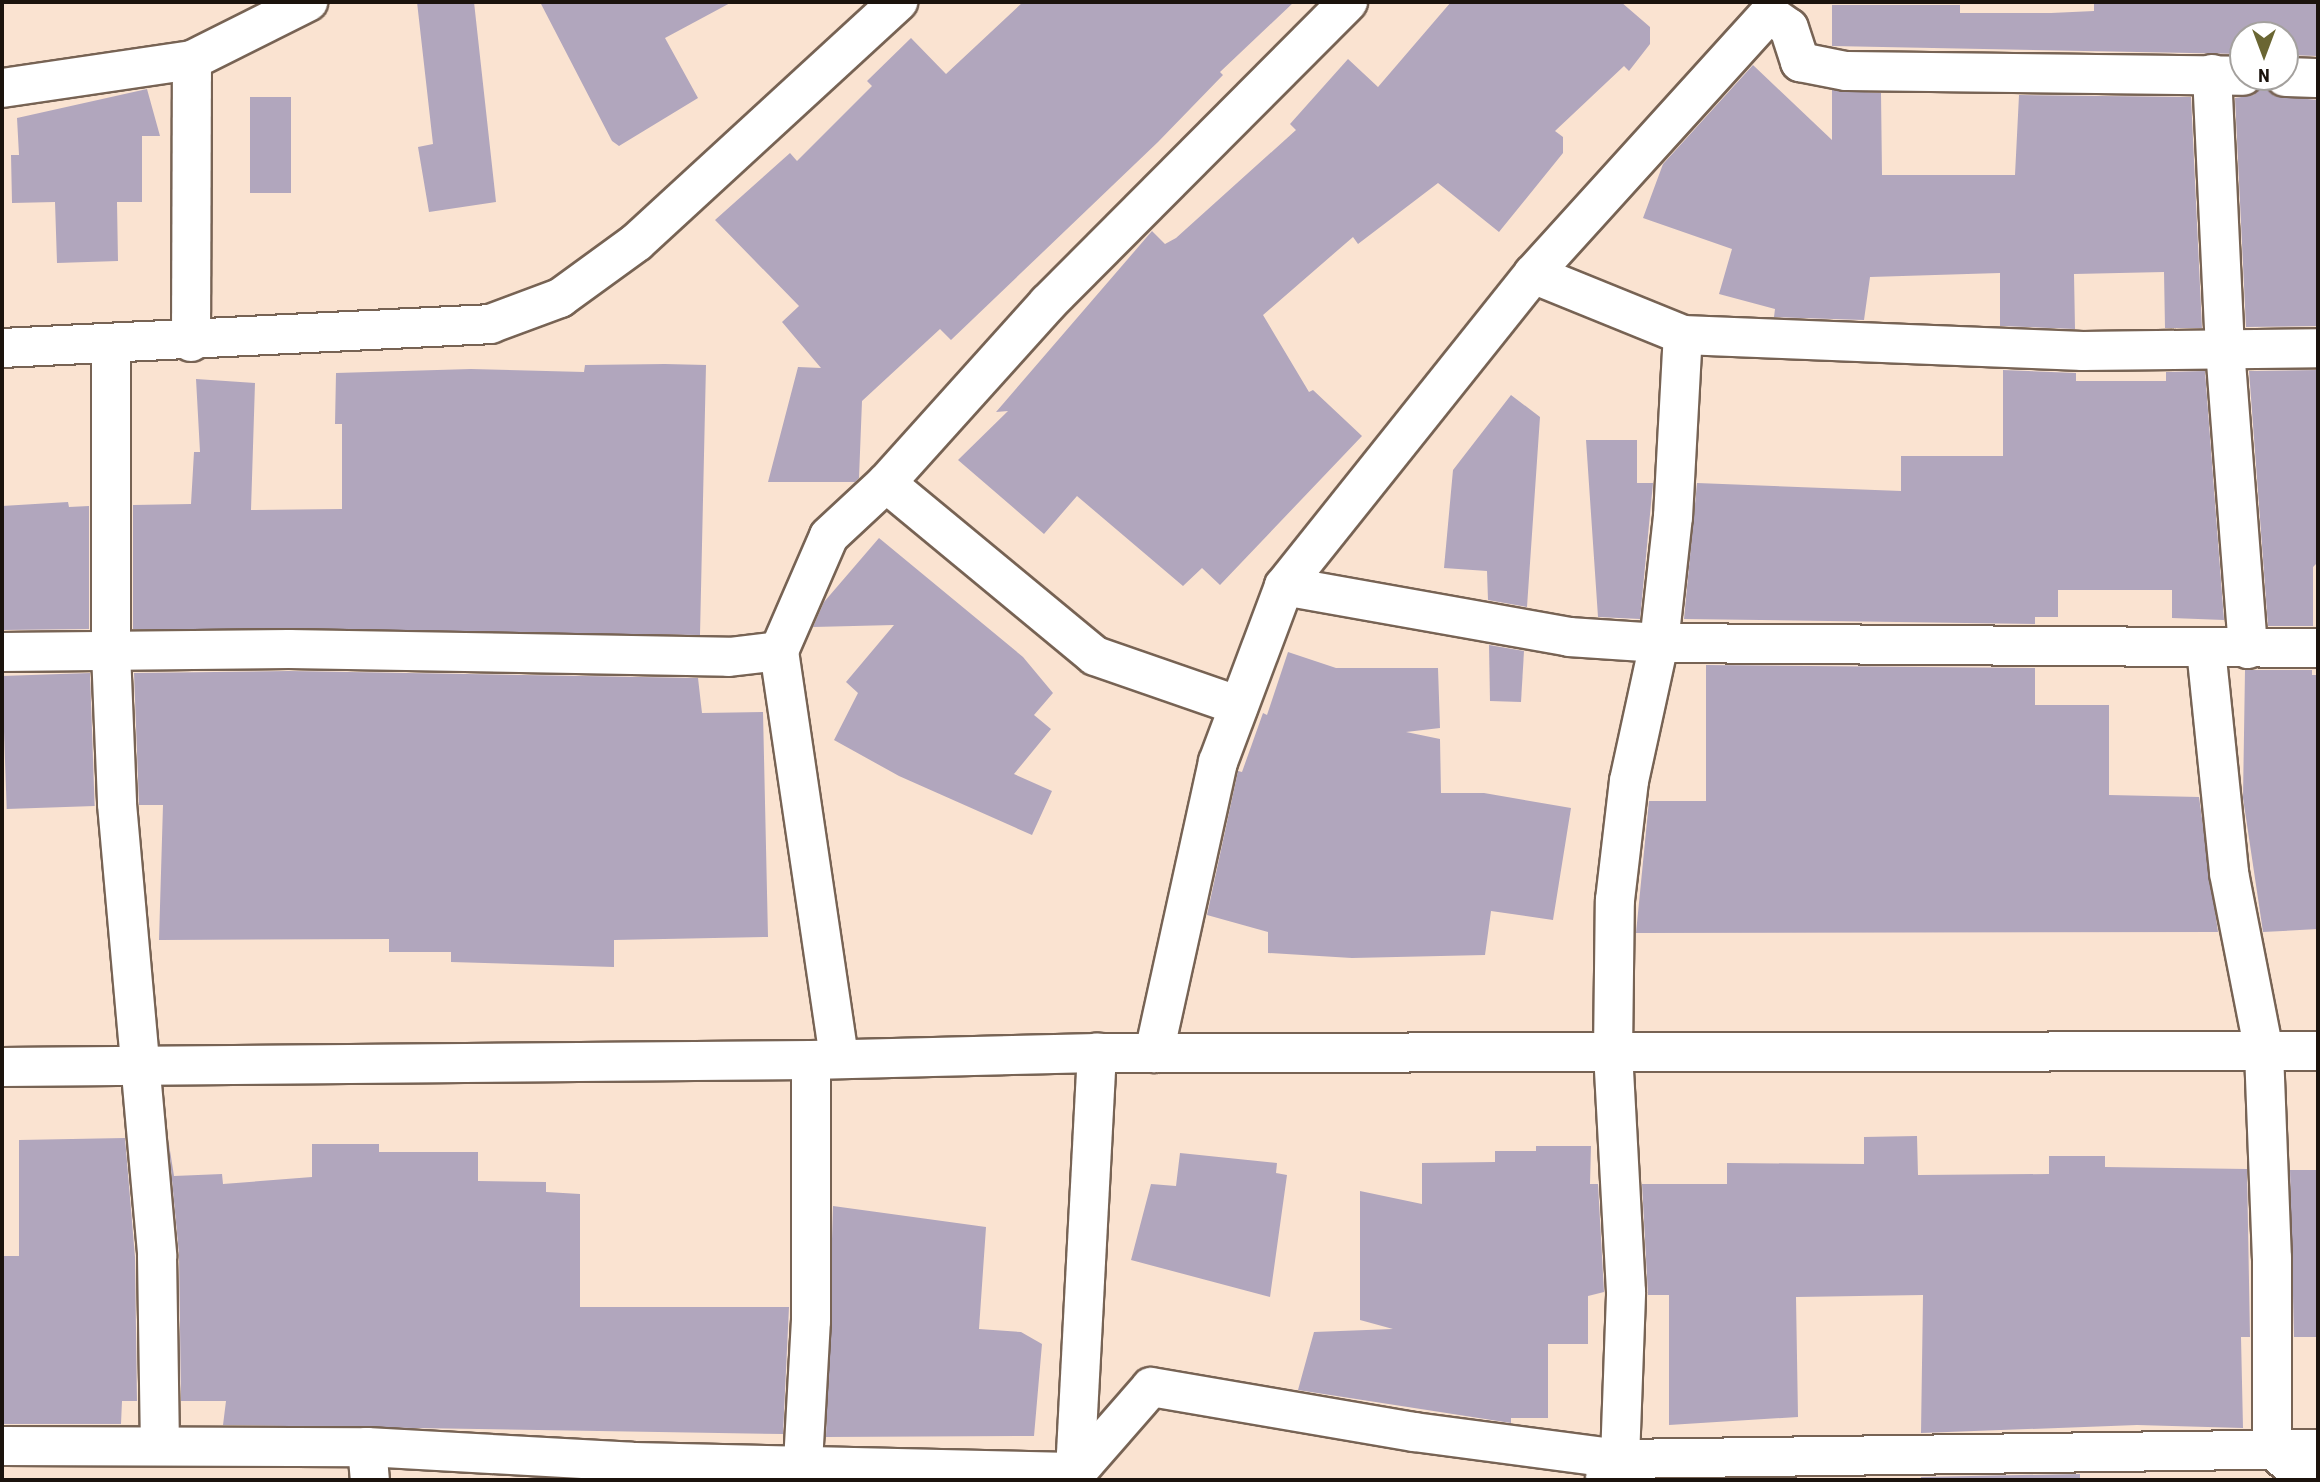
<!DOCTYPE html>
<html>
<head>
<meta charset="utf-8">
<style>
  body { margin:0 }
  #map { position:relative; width:2320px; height:1482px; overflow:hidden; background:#fae3d1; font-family:"Roboto Condensed",sans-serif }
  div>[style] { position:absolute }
  .building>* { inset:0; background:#b1a6bd; transform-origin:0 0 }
  .roads { filter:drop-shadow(2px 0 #776354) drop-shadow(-2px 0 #776354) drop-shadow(0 2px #776354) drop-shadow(0 -2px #776354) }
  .minor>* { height:38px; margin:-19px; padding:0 19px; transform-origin:19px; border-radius:19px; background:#fff }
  span { translate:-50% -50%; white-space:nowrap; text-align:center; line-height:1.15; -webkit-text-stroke:5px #fff; paint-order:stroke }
  .frame { position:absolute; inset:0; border:4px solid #1b130d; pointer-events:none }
  .north { position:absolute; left:2229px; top:21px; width:70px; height:70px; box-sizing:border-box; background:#fff; border:2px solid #a4a19e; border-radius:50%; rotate:180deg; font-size:19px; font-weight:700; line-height:28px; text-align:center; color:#1b130d }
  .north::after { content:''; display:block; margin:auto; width:24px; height:32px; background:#6a6633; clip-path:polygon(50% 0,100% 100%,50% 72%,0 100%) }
</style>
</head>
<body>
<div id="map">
  <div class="building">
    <div style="clip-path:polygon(417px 2px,474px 2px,496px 202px,429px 212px,418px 147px,433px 144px)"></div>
    <div style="clip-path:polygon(540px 2px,732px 2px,665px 38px,698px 98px,619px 146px,612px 141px)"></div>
    <div style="clip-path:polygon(1023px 2px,1294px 2px,1220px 72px,1223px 75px,1158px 142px,951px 340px,940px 329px,862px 401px,859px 478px,855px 482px,768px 482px,798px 367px,821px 368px,782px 322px,799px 306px,715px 220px,790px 153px,797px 161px,872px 86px,867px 81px,911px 38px,946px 74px)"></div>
    <div style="clip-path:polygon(1451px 2px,1621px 2px,1650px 27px,1650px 44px,1629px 71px,1624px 66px,1555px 131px,1563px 137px,1563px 153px,1499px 232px,1438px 183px,1358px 244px,1353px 237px,1263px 315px,1309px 392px,1313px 390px,1362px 436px,1220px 585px,1202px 568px,1183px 586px,1077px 496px,1044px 534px,958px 460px,1008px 411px,996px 412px,1152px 231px,1165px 244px,1176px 238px,1296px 130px,1290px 124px,1348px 59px,1378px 87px)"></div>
    <div style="clip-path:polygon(2094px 2px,2318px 2px,2318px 56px,2285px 55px,2285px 35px,2243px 35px,2243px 54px,1832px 46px,1832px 5px,1960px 5px,1960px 13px,2051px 13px,2094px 11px)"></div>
    <div style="clip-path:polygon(1753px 65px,1832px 140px,1832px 90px,1881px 93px,1882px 175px,2015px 175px,2019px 95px,2191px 97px,2202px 328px,2165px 328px,2164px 272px,2074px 274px,2075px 329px,2000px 326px,2000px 273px,1870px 277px,1864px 320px,1774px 317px,1775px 309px,1719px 294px,1732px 249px,1643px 218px,1663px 164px)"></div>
    <div style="clip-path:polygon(2264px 80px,2274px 96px,2318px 100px,2318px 326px,2246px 327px,2235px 98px,2254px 95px)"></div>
    <div style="clip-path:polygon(147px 89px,160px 136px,142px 136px,142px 202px,117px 202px,118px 261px,57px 263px,55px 202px,12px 203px,11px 155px,19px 155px,17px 118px)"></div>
    <div style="left:250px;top:97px;width:41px;height:96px"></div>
    <div style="clip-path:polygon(665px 364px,706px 365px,700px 635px,133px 629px,133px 505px,191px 504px,194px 452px,200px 452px,196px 379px,255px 383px,251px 510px,342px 509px,342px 424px,335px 424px,336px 373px,471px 369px,584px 372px,585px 365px)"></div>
    <div style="clip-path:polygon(2003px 370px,2076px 373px,2076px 381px,2166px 381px,2166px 372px,2205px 371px,2224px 620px,2172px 618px,2172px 590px,2058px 590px,2058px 617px,2035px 617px,2035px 624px,1684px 619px,1697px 483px,1901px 491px,1901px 456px,2003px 456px)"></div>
    <div style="clip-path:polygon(2318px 370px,2318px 562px,2313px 567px,2313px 626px,2268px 626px,2249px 371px)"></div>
    <div style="clip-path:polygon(1511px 395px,1540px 417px,1527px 607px,1488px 600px,1487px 571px,1444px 568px,1453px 470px)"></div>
    <div style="clip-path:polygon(1586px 440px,1637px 440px,1637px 483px,1653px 483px,1640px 619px,1598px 617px)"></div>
    <div style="clip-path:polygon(68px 502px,69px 507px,89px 506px,89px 629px,2px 630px,2px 506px)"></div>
    <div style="clip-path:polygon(879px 538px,1023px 657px,1053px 693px,1034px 715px,1051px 729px,1014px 774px,1052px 791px,1032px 835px,899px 776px,834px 740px,858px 693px,846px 682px,894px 625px,813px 627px,824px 602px)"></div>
    <div style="clip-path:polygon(1489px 645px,1524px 651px,1521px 702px,1490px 701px)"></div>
    <div style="clip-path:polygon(1288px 652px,1336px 668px,1438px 668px,1440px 728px,1406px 732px,1440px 739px,1441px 793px,1484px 793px,1571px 808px,1553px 920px,1491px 911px,1485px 955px,1352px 958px,1268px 953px,1268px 932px,1207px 915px,1238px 771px,1242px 772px,1263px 713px,1267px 715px)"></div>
    <div style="clip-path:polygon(1706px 665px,2035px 668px,2035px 705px,2109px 705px,2109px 795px,2199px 797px,2218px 932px,1636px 933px,1649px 801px,1706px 801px)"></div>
    <div style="clip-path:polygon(2245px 670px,2312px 670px,2312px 675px,2318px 675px,2318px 929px,2263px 932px,2243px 798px)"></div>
    <div style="clip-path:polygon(289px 671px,698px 678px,702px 713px,763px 712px,768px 937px,614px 940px,614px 967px,451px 962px,451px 952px,389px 952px,389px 939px,159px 940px,163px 805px,139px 805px,134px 673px)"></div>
    <div style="left:90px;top:673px;width:133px;height:88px;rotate:88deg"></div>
    <div style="clip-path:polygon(1917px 1136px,1918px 1175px,2049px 1174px,2049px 1156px,2105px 1156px,2105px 1167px,2247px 1169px,2250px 1337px,2241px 1337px,2243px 1428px,2137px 1425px,1921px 1433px,1923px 1295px,1796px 1297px,1798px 1417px,1669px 1425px,1669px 1295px,1648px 1295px,1642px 1184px,1727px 1184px,1727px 1163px,1864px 1164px,1864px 1137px)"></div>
    <div style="clip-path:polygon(125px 1138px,135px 1257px,137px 1401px,122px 1401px,121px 1424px,2px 1424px,2px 1256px,19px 1256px,19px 1140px)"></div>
    <div style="clip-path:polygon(168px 1138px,174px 1176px,222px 1174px,223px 1184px,312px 1177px,312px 1144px,379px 1144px,379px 1152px,478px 1152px,478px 1181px,546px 1182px,546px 1192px,580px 1194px,580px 1307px,789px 1307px,783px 1434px,223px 1425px,226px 1401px,181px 1401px,179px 1254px)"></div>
    <div style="clip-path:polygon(1536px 1146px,1591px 1146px,1590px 1184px,1598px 1184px,1604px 1292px,1588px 1296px,1588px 1344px,1548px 1344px,1548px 1418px,1511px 1418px,1511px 1423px,1298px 1390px,1314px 1332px,1393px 1329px,1360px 1320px,1360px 1191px,1422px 1204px,1422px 1163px,1495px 1162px,1495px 1151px,1536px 1151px)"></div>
    <div style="clip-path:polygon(1180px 1153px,1277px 1163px,1276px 1173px,1287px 1175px,1270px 1297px,1131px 1260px,1151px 1184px,1176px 1186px)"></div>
    <div style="clip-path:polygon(2290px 1170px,2318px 1170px,2318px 1337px,2294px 1337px)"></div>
    <div style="clip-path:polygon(833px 1206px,986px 1227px,979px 1329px,1021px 1332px,1042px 1344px,1034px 1436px,826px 1437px)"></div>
    <div style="clip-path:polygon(2080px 1474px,2080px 1480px,1921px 1480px,1921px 1477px)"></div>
  </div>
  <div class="roads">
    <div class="minor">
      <div style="left:2212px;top:74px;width:275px;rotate:87.3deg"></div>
      <div style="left:2225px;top:349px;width:301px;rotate:85.6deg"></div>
      <div style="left:2285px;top:77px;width:33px;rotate:2deg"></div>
      <div style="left:2px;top:88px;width:192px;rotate:-8.4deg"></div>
      <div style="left:1533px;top:274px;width:162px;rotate:22.1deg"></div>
      <div style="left:1683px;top:335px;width:400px;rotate:2.3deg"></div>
      <div style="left:2083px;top:351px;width:235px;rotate:-0.7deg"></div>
      <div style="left:191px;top:342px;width:282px;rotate:-89.8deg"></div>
      <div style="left:192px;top:60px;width:130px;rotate:-26.6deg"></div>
      <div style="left:111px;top:346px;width:306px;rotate:90deg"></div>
      <div style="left:111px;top:652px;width:152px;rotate:87.7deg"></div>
      <div style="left:117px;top:804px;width:454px;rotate:84.9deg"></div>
      <div style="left:157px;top:1256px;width:190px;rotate:89.1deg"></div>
      <div style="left:2px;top:348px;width:489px;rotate:-2.8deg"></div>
      <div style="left:490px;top:324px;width:75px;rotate:-20.4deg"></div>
      <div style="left:560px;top:298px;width:95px;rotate:-36deg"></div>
      <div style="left:637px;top:242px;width:355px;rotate:-42.6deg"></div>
      <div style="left:886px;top:483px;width:271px;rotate:39.6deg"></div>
      <div style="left:1095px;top:656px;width:152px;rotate:19.1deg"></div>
      <div style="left:1284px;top:586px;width:290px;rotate:10.1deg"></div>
      <div style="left:1569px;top:637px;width:90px;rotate:3.8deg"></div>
      <div style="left:1659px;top:643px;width:659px;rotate:0.43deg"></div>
      <div style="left:2206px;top:649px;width:225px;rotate:84.1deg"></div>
      <div style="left:2229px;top:873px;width:182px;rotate:78.9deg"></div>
      <div style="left:2264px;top:1052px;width:206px;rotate:87.8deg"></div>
      <div style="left:2272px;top:1258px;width:191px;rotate:90deg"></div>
      <div style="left:2272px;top:1449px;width:48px;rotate:40.7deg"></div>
      <div style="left:779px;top:651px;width:409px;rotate:81.6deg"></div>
      <div style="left:2px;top:652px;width:287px;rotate:-0.6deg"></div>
      <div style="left:289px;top:649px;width:440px;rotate:1deg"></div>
      <div style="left:729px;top:657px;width:50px;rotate:-6.8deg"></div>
      <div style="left:779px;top:651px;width:125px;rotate:-66.5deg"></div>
      <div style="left:829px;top:536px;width:78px;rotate:-42.9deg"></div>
      <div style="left:886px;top:483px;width:242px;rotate:-48deg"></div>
      <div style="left:1048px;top:303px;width:425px;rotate:-45.1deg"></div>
      <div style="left:1154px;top:1053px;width:298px;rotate:-77.6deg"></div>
      <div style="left:1218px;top:762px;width:188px;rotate:-69.4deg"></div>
      <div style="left:1284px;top:586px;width:399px;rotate:-51.4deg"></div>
      <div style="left:1533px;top:274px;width:351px;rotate:-47.8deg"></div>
      <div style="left:1769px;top:14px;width:24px;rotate:35deg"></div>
      <div style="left:1789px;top:28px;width:36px;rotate:72deg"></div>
      <div style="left:1800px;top:62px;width:47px;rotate:11.1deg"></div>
      <div style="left:1846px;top:71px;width:397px;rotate:0.7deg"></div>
      <div style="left:2px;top:1067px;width:809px;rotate:-0.5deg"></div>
      <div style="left:811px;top:1060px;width:286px;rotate:-1.4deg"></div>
      <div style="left:1097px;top:1053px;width:1221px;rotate:-0.09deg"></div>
      <div style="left:2px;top:1446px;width:365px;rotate:0.2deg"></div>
      <div style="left:367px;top:1447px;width:265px;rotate:3.2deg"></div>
      <div style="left:632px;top:1462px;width:443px;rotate:1.3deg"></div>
      <div style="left:1075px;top:1472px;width:420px;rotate:-87deg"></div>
      <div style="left:367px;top:1447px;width:33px;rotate:85deg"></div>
      <div style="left:803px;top:1463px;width:142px;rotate:-86.8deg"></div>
      <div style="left:811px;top:1321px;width:261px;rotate:-90deg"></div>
      <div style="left:1605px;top:1478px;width:24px;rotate:-52deg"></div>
      <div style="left:1620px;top:1459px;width:698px;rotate:-0.82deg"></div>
      <div style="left:1070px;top:1480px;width:123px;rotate:-48.9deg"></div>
      <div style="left:1151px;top:1387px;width:267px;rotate:9.7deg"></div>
      <div style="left:1414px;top:1432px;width:208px;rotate:7.5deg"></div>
      <div style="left:1620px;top:1459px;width:167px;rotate:-87.9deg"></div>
      <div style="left:1626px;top:1292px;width:239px;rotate:-93.1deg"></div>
      <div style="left:1613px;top:1053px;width:153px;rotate:-89.3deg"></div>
      <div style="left:1615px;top:900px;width:120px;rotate:-83.3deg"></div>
      <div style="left:1629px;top:781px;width:141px;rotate:-77.7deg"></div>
      <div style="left:1659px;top:643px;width:127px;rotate:-83.7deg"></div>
      <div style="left:1673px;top:517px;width:182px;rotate:-86.9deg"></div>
    </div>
  </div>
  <div class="frame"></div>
  <div class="north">N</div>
</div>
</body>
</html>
